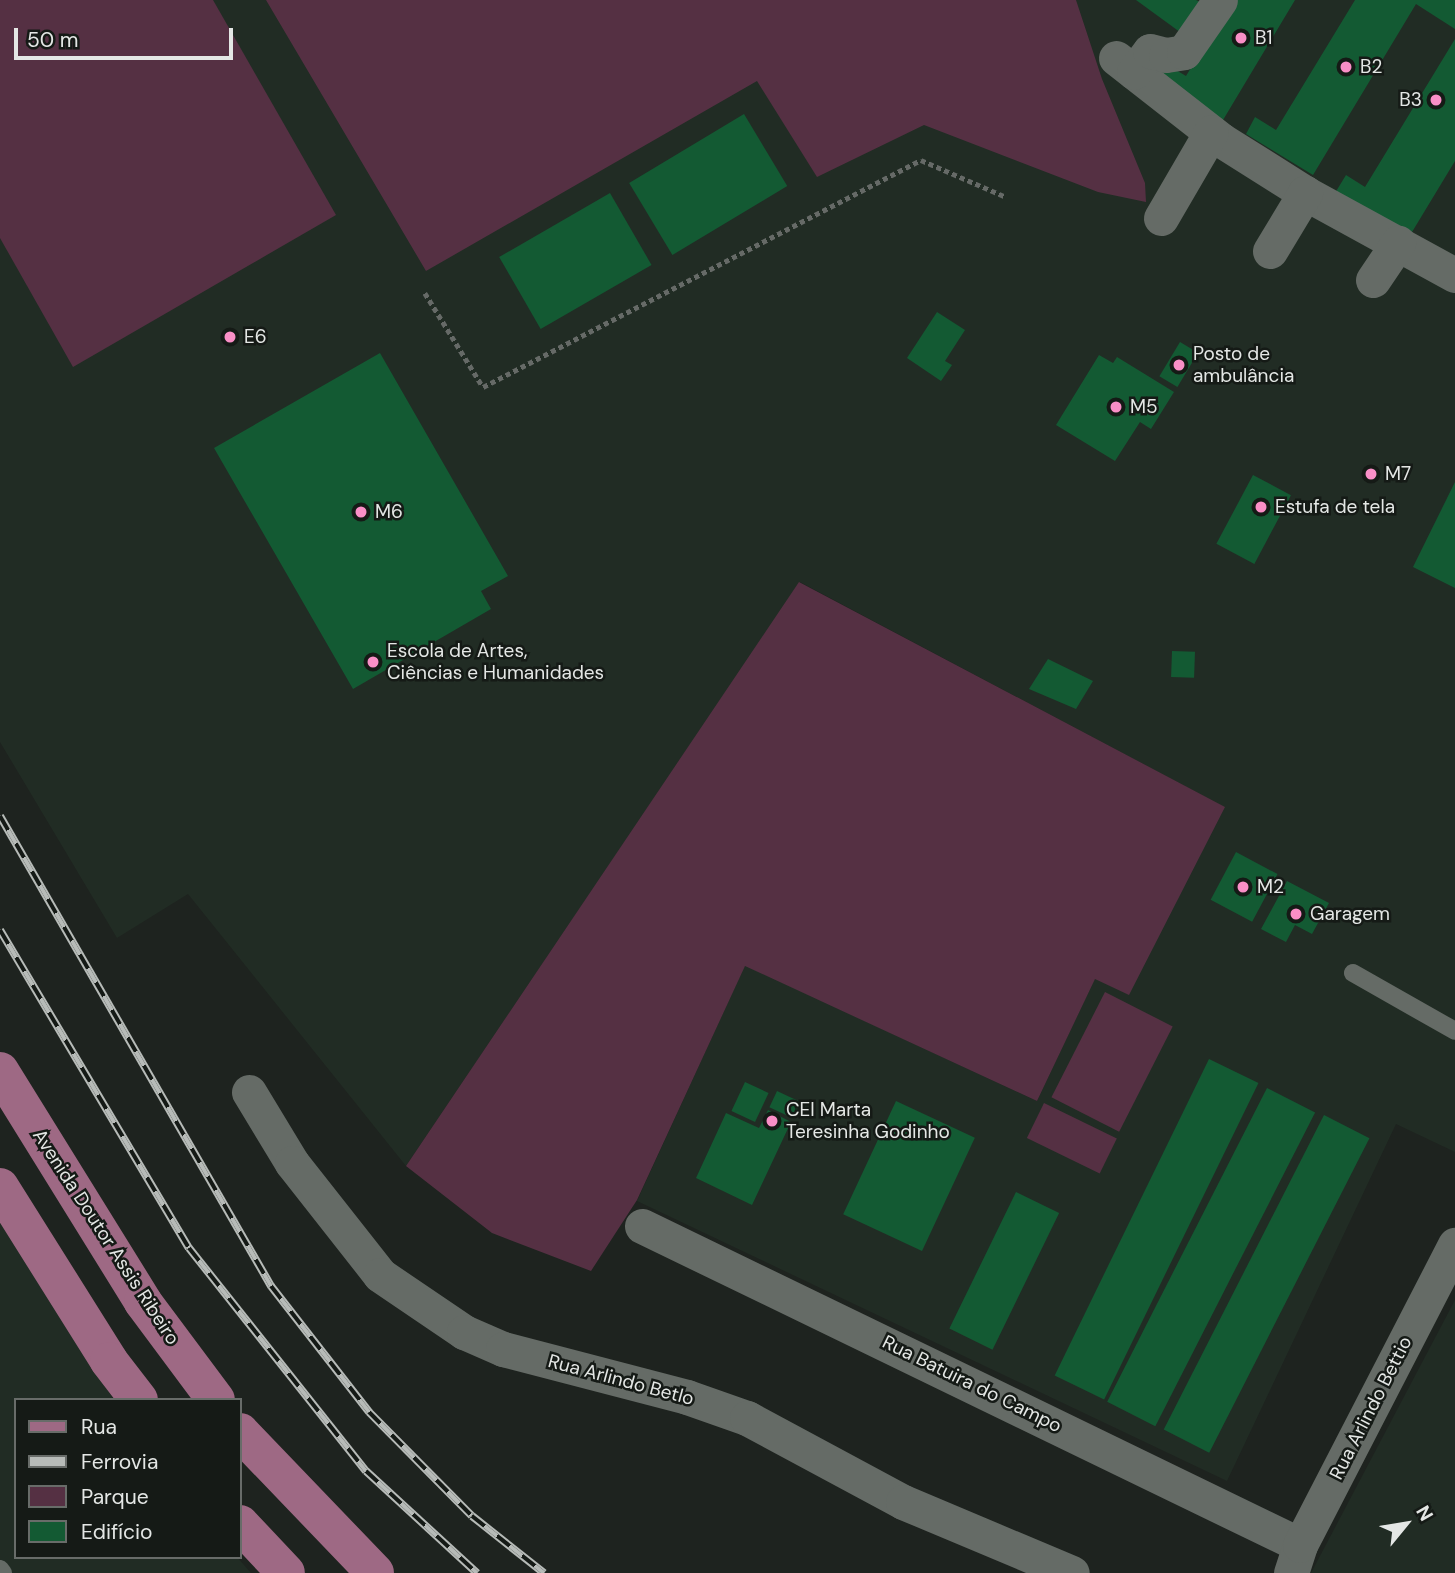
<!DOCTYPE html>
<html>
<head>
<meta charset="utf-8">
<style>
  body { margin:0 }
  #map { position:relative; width:1455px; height:1573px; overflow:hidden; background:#1e231f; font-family:"DM Sans",sans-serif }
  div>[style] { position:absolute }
  .built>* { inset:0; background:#212c24 }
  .green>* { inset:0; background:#553043; transform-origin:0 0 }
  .building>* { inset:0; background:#135a33; transform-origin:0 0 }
  .path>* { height:4.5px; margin-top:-2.25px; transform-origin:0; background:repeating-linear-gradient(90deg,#666a67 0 5px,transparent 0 8.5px) }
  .lane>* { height:18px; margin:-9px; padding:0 9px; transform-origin:9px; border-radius:9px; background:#656b66 }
  .street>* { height:35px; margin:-17.5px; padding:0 17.5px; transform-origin:17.5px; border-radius:17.5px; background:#656b66 }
  .primary>* { height:38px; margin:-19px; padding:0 19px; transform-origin:19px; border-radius:19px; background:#9e6984 }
  .rail>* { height:8px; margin-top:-4px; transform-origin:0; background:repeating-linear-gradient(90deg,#151a16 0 16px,#b7bbb8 0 32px); box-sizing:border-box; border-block:2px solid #b7bbb8 }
  .dots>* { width:19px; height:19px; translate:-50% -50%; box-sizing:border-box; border:4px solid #151a16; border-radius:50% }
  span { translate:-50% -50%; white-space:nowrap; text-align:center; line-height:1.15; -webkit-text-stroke:5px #151a16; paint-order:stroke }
  .poi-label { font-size:19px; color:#e4e7e5 }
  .left { translate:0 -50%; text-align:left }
  .right { translate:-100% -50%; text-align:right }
  .street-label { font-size:19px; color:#e4e7e5 }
  .legend { position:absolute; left:14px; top:1398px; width:228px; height:161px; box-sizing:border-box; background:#151a16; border:2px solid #686c69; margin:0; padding:9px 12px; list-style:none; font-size:21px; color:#e4e7e5 }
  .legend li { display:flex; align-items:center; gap:14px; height:35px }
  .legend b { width:35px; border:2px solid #686c69 }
  .north { position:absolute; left:1371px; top:1489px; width:70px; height:70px; -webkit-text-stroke:5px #151a16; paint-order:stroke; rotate:60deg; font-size:19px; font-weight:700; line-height:28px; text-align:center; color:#e4e7e5 }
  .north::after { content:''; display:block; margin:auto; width:24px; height:32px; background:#e4e7e5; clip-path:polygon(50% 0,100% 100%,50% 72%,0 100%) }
  .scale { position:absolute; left:14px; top:28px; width:219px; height:32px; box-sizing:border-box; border:4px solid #e4e7e5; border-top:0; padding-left:9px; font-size:21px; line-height:24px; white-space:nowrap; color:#e4e7e5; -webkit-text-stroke:5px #151a16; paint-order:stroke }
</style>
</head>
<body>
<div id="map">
  <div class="built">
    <div style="clip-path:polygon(0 0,1455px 0,1455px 1152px,1396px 1124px,1227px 1481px,637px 1201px,745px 965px,1037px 1101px,1095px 978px,1128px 994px,1224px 807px,800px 582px,406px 1166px,188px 894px,117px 938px,0 742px)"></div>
    <div style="clip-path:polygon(0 1217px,114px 1400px,16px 1400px,16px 1557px,237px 1557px,251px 1573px,0 1573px)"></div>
    <div style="clip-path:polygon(1455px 1300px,1455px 1573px,1311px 1573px)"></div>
  </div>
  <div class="green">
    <div style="clip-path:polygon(0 0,213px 0,336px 215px,73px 367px,0 238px)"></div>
    <div style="clip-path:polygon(266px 0,1076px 0,1102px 79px,1145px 183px,1146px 202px,1098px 192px,924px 125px,817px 177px,757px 81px,426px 271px)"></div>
    <div style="clip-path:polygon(799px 582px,1225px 807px,1129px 995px,1095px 979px,1037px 1101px,745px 966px,637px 1200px,591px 1271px,492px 1233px,406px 1166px)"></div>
    <div style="left:1105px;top:992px;width:76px;height:118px;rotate:27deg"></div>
    <div style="left:1044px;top:1103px;width:81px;height:39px;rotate:26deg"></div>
  </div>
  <div class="building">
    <div style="clip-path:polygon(1136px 0,1196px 0,1211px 7px,1184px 35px)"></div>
    <div style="clip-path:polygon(1232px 0,1295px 0,1223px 120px,1156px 79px,1166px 64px,1186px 76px)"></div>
    <div style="clip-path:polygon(1355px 0,1455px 0,1455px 29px,1416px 4px,1313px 175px,1246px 134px,1255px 117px,1276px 130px)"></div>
    <div style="clip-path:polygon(1455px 39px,1455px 161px,1409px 237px,1335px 193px,1346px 175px,1365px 187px)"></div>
    <div style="left:744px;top:114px;width:84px;height:134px;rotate:59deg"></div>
    <div style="left:610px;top:193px;width:83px;height:128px;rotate:60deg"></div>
    <div style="clip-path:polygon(937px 312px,965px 330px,945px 361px,952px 365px,941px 381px,907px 358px)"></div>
    <div style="left:1180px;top:342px;width:21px;height:40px;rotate:31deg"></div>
    <div style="clip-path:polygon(380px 353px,508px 576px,481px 591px,491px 609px,353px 689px,214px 448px)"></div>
    <div style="clip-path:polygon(1099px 355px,1113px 363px,1117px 357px,1174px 392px,1151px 429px,1140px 422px,1115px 461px,1056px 425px)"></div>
    <div style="left:1253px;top:475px;width:43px;height:78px;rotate:28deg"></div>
    <div style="clip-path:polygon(1455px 482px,1455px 588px,1413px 567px)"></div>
    <div style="left:1172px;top:651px;width:23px;height:26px;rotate:2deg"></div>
    <div style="clip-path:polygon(1048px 659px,1093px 681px,1076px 709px,1029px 689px)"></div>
    <div style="left:1236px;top:852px;width:47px;height:54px;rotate:28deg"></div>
    <div style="clip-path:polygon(1287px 881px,1329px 903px,1312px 934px,1295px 925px,1286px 942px,1261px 929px)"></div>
    <div style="left:1209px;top:1059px;width:55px;height:352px;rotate:26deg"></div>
    <div style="left:745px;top:1082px;width:26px;height:32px;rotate:25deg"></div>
    <div style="left:1267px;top:1088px;width:54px;height:352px;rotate:27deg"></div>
    <div style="left:777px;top:1091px;width:26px;height:18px;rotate:25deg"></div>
    <div style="left:896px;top:1101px;width:87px;height:125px;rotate:25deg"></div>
    <div style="clip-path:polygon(768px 1110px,791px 1122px,752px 1205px,696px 1178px,726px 1113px,759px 1128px)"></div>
    <div style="left:1324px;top:1115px;width:51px;height:353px;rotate:27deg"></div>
    <div style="left:1016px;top:1192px;width:48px;height:152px;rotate:26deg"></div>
  </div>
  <div class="path">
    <div style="left:425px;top:293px;width:110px;rotate:58.3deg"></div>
    <div style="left:483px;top:387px;width:493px;rotate:-27.4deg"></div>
    <div style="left:921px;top:160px;width:93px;rotate:23.5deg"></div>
  </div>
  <div class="lane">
    <div style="left:1353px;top:973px;width:117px;rotate:29.6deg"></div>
    <div style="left:0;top:1569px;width:5px;rotate:53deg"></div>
  </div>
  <div class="street">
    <div style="left:1116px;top:58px;width:133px;rotate:38deg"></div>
    <div style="left:1221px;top:140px;width:99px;rotate:32.2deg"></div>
    <div style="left:1305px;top:193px;width:171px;rotate:28.7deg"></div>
    <div style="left:1134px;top:72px;width:26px;rotate:-53deg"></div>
    <div style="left:1150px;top:51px;width:16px;rotate:14deg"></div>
    <div style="left:1166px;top:55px;width:18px;rotate:-9deg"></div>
    <div style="left:1184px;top:52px;width:63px;rotate:-55.3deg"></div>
    <div style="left:1161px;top:218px;width:99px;rotate:-59.8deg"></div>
    <div style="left:1270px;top:251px;width:68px;rotate:-58.9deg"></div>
    <div style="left:1373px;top:280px;width:45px;rotate:-56deg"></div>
    <div style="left:249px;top:1092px;width:83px;rotate:58.8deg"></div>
    <div style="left:292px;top:1163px;width:142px;rotate:51.8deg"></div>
    <div style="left:380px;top:1275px;width:102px;rotate:34.2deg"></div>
    <div style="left:464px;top:1332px;width:43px;rotate:23.6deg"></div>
    <div style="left:503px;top:1349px;width:190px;rotate:14.6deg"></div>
    <div style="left:687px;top:1397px;width:64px;rotate:19.3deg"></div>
    <div style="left:747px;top:1418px;width:177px;rotate:28.3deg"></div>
    <div style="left:903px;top:1502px;width:183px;rotate:22.8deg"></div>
    <div style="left:642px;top:1226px;width:731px;rotate:25.86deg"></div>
    <div style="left:1291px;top:1573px;width:29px;rotate:-72deg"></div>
    <div style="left:1300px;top:1545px;width:338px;rotate:-62.7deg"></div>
  </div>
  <div class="primary">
    <div style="left:0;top:1071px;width:272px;rotate:58.2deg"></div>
    <div style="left:143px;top:1302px;width:122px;rotate:53.3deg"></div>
    <div style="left:0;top:1187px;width:205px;rotate:57.9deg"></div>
    <div style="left:109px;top:1361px;width:49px;rotate:52.4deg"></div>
    <div style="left:240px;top:1432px;width:195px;rotate:46.2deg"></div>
    <div style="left:240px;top:1524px;width:67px;rotate:46.8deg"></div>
  </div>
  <div class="rail">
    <div style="left:0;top:816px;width:543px;rotate:60.03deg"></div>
    <div style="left:271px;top:1286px;width:160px;rotate:52.1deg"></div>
    <div style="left:369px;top:1412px;width:146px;rotate:45.3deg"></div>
    <div style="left:472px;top:1516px;width:92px;rotate:38.4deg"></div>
    <div style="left:0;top:930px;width:370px;rotate:59.3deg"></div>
    <div style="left:189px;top:1248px;width:285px;rotate:51.6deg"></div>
    <div style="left:366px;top:1471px;width:151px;rotate:42.6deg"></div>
  </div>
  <div class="dots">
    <div style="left:1241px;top:38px;background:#fa8fc7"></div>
    <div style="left:1346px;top:67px;background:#fa8fc7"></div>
    <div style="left:1436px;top:100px;background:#fa8fc7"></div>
    <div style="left:230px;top:337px;background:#fa8fc7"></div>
    <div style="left:1179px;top:365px;background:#fa8fc7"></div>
    <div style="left:1116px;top:407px;background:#fa8fc7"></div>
    <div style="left:1371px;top:474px;background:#fa8fc7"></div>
    <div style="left:1261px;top:507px;background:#fa8fc7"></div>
    <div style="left:361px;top:512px;background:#fa8fc7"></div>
    <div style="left:373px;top:662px;background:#fa8fc7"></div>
    <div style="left:1243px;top:887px;background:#fa8fc7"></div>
    <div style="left:1296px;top:914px;background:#fa8fc7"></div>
    <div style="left:772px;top:1121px;background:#fa8fc7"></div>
  </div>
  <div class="poi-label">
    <span class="left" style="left:1255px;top:38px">B1</span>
    <span class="left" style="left:1360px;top:67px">B2</span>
    <span class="right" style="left:1422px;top:100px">B3</span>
    <span class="left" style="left:244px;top:337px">E6</span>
    <span class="left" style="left:1193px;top:365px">Posto de<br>ambulância</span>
    <span class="left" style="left:1130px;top:407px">M5</span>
    <span class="left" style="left:1385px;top:474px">M7</span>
    <span class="left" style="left:1275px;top:507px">Estufa de tela</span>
    <span class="left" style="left:375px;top:512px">M6</span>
    <span class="left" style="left:387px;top:662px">Escola de Artes,<br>Ciências e Humanidades</span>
    <span class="left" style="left:1257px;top:887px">M2</span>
    <span class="left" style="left:1310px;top:914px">Garagem</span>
    <span class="left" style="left:786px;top:1121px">CEI Marta<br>Teresinha Godinho</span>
  </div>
  <div class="street-label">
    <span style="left:106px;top:1237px;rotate:57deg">Avenida Doutor Assis Ribeiro</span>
    <span style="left:621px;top:1380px;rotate:15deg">Rua Arlindo Betlo</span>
    <span style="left:972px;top:1384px;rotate:26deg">Rua Batuira do Campo</span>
    <span style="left:1371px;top:1408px;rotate:-63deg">Rua Arlindo Bettio</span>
  </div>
  <ul class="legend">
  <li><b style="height:9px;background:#9e6984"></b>Rua</li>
  <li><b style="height:9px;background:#b7bbb8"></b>Ferrovia</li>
  <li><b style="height:19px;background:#553043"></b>Parque</li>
  <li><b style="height:19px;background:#135a33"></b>Edifício</li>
  </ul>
  <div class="north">N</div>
  <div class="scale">50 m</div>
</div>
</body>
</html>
